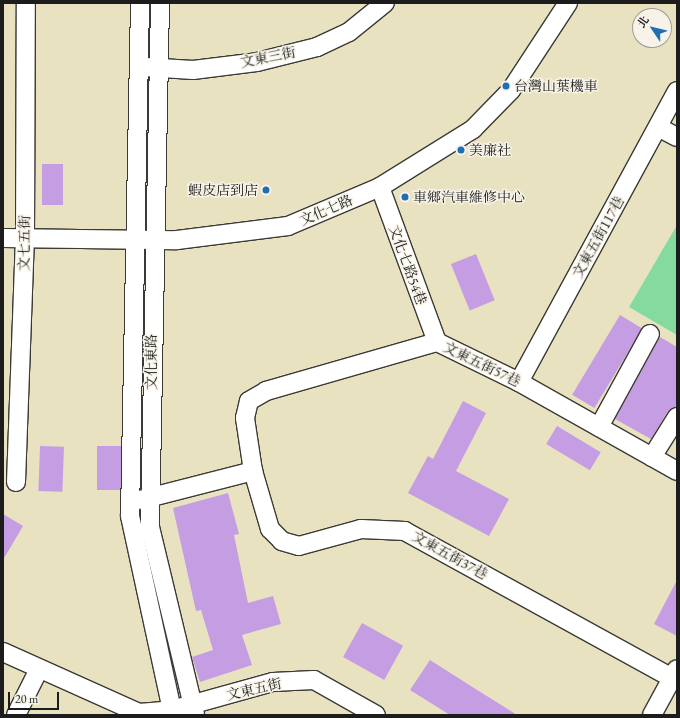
<!DOCTYPE html>
<html>
<head>
<meta charset="utf-8">
<style>
  body { margin:0 }
  #map { position:relative; width:680px; height:718px; overflow:hidden; background:#e8e2c0; font-family:"EB Garamond","Noto Serif TC",serif }
  div>[style] { position:absolute }
  .green>* { inset:0; background:#85db9f }
  .building>* { inset:0; background:#c59de3; transform-origin:0 0 }
  .roads { filter:drop-shadow(1px 0 #3b3a35) drop-shadow(-1px 0 #3b3a35) drop-shadow(0 1px #3b3a35) drop-shadow(0 -1px #3b3a35) }
  .minor>* { height:18px; margin:-9px; padding:0 9px; transform-origin:9px; border-radius:9px; background:#fff }
  .dots>* { width:11px; height:11px; translate:-50% -50%; box-sizing:border-box; border:2px solid #f7f3e8; border-radius:50% }
  span { translate:-50% -50%; white-space:nowrap; text-align:center; line-height:1.15; -webkit-text-stroke:3px #f7f3e8; paint-order:stroke }
  .street-label { font-size:14px; color:#1c1c1c }
  .poi-label { font-size:14px; color:#1c1c1c }
  .left { translate:0 -50%; text-align:left }
  .right { translate:-100% -50%; text-align:right }
  .frame { position:absolute; inset:0; border:4px solid #1c1c1c; pointer-events:none }
  .north { position:absolute; left:632px; top:8px; width:40px; height:40px; box-sizing:border-box; background:#f7f3e8; border:1px solid #9f9d96; border-radius:50%; rotate:305deg; font-size:11px; font-weight:700; line-height:16px; text-align:center; color:#1c1c1c }
  .north::after { content:''; display:block; margin:auto; width:14px; height:18px; background:#1f6fb2; clip-path:polygon(50% 0,100% 100%,50% 72%,0 100%) }
  .scale { position:absolute; left:8px; top:692px; width:51px; height:18px; box-sizing:border-box; border:2px solid #1c1c1c; border-top:0; padding-left:5px; font-size:12px; line-height:14px; white-space:nowrap; color:#1c1c1c; -webkit-text-stroke:3px #f7f3e8; paint-order:stroke }
</style>
</head>
<body>
<div id="map">
  <div class="green">
    <div style="clip-path:polygon(677px 225px,677px 335px,629px 307px)"></div>
  </div>
  <div class="building">
    <div style="left:42px;top:164px;width:21px;height:41px"></div>
    <div style="left:476px;top:254px;width:50px;height:27px;rotate:68deg"></div>
    <div style="left:620px;top:315px;width:26px;height:93px;rotate:31deg"></div>
    <div style="clip-path:polygon(660px 337px,677px 347px,677px 407px,668px 411px,651px 439px,615px 419px)"></div>
    <div style="clip-path:polygon(463px 401px,486px 413px,456px 471px,509px 499px,489px 536px,408px 493px,428px 456px,433px 459px)"></div>
    <div style="left:557px;top:426px;width:51px;height:21px;rotate:31deg"></div>
    <div style="left:40px;top:446px;width:24px;height:45px;rotate:2deg"></div>
    <div style="left:97px;top:446px;width:24px;height:44px"></div>
    <div style="clip-path:polygon(228px 493px,239px 534px,234px 535px,248px 603px,273px 596px,281px 624px,242px 635px,252px 665px,200px 682px,192px 657px,213px 650px,201px 610px,196px 611px,173px 508px)"></div>
    <div style="clip-path:polygon(3px 514px,23px 526px,3px 560px)"></div>
    <div style="clip-path:polygon(677px 580px,677px 636px,654px 624px)"></div>
    <div style="left:362px;top:623px;width:47px;height:39px;rotate:29deg"></div>
    <div style="clip-path:polygon(430px 660px,474px 688px,517px 715px,450px 715px,410px 690px)"></div>
  </div>
  <div class="roads">
    <div class="minor">
      <div style="left:140px;top:3px;width:513px;rotate:91.12deg"></div>
      <div style="left:130px;top:516px;width:204px;rotate:77.8deg"></div>
      <div style="left:160px;top:3px;width:524px;rotate:91.09deg"></div>
      <div style="left:150px;top:527px;width:193px;rotate:76.5deg"></div>
      <div style="left:145px;top:67px;width:48px;rotate:3.6deg"></div>
      <div style="left:193px;top:70px;width:64px;rotate:-7.1deg"></div>
      <div style="left:257px;top:62px;width:62px;rotate:-14deg"></div>
      <div style="left:317px;top:47px;width:35px;rotate:-25deg"></div>
      <div style="left:349px;top:32px;width:46px;rotate:-38.9deg"></div>
      <div style="left:658px;top:127px;width:21px;rotate:28deg"></div>
      <div style="left:380px;top:187px;width:165px;rotate:69.8deg"></div>
      <div style="left:3px;top:238px;width:174px;rotate:0.7deg"></div>
      <div style="left:177px;top:240px;width:112px;rotate:-7.2deg"></div>
      <div style="left:288px;top:226px;width:100px;rotate:-23deg"></div>
      <div style="left:380px;top:187px;width:110px;rotate:-31.9deg"></div>
      <div style="left:473px;top:129px;width:54px;rotate:-45.7deg"></div>
      <div style="left:511px;top:90px;width:104px;rotate:-56.8deg"></div>
      <div style="left:519px;top:382px;width:331px;rotate:-61.5deg"></div>
      <div style="left:599px;top:427px;width:106px;rotate:-61.3deg"></div>
      <div style="left:652px;top:457px;width:47px;rotate:-58deg"></div>
      <div style="left:16px;top:482px;width:244px;rotate:-87.9deg"></div>
      <div style="left:25px;top:238px;width:235px;rotate:-89.8deg"></div>
      <div style="left:140px;top:500px;width:117px;rotate:-14.4deg"></div>
      <div style="left:3px;top:652px;width:149px;rotate:24.2deg"></div>
      <div style="left:139px;top:713px;width:33px;rotate:-5deg"></div>
      <div style="left:172px;top:710px;width:105px;rotate:-15.5deg"></div>
      <div style="left:273px;top:682px;width:41px;rotate:-2.8deg"></div>
      <div style="left:314px;top:680px;width:71px;rotate:29.4deg"></div>
      <div style="left:672px;top:678px;width:305px;rotate:-151.2deg"></div>
      <div style="left:405px;top:531px;width:44px;rotate:-177.4deg"></div>
      <div style="left:361px;top:529px;width:64px;rotate:164.7deg"></div>
      <div style="left:299px;top:546px;width:18px;rotate:-164deg"></div>
      <div style="left:282px;top:541px;width:17px;rotate:-135deg"></div>
      <div style="left:270px;top:529px;width:60px;rotate:-106.3deg"></div>
      <div style="left:253px;top:471px;width:54px;rotate:-98.6deg"></div>
      <div style="left:245px;top:418px;width:17px;rotate:-77deg"></div>
      <div style="left:249px;top:401px;width:20px;rotate:-30deg"></div>
      <div style="left:266px;top:391px;width:178px;rotate:-16deg"></div>
      <div style="left:437px;top:342px;width:91px;rotate:26deg"></div>
      <div style="left:519px;top:382px;width:181px;rotate:29.4deg"></div>
      <div style="left:16px;top:715px;width:49px;rotate:-63.4deg"></div>
      <div style="left:652px;top:715px;width:52px;rotate:-61.5deg"></div>
    </div>
  </div>
  <div class="dots">
    <div style="left:506px;top:86px;background:#1f6fb2"></div>
    <div style="left:461px;top:150px;background:#1f6fb2"></div>
    <div style="left:266px;top:190px;background:#1f6fb2"></div>
    <div style="left:405px;top:197px;background:#1f6fb2"></div>
  </div>
  <div class="street-label">
    <span style="left:268px;top:57px;rotate:-11deg">文東三街</span>
    <span style="left:326px;top:210px;rotate:-23deg">文化七路</span>
    <span style="left:598px;top:237px;rotate:-61deg">文東五街117巷</span>
    <span style="left:24px;top:243px;rotate:-89deg">文七五街</span>
    <span style="left:408px;top:265px;rotate:70deg">文化七路54巷</span>
    <span style="left:151px;top:362px;rotate:-90deg">文化東路</span>
    <span style="left:482px;top:364px;rotate:26deg">文東五街57巷</span>
    <span style="left:450px;top:555px;rotate:29deg">文東五街37巷</span>
    <span style="left:254px;top:689px;rotate:-13deg">文東五街</span>
  </div>
  <div class="poi-label">
    <span class="left" style="left:514px;top:86px">台灣山葉機車</span>
    <span class="left" style="left:469px;top:150px">美廉社</span>
    <span class="right" style="left:258px;top:190px">蝦皮店到店</span>
    <span class="left" style="left:413px;top:197px">車鄉汽車維修中心</span>
  </div>
  <div class="frame"></div>
  <div class="north">北</div>
  <div class="scale">20 m</div>
</div>
</body>
</html>
